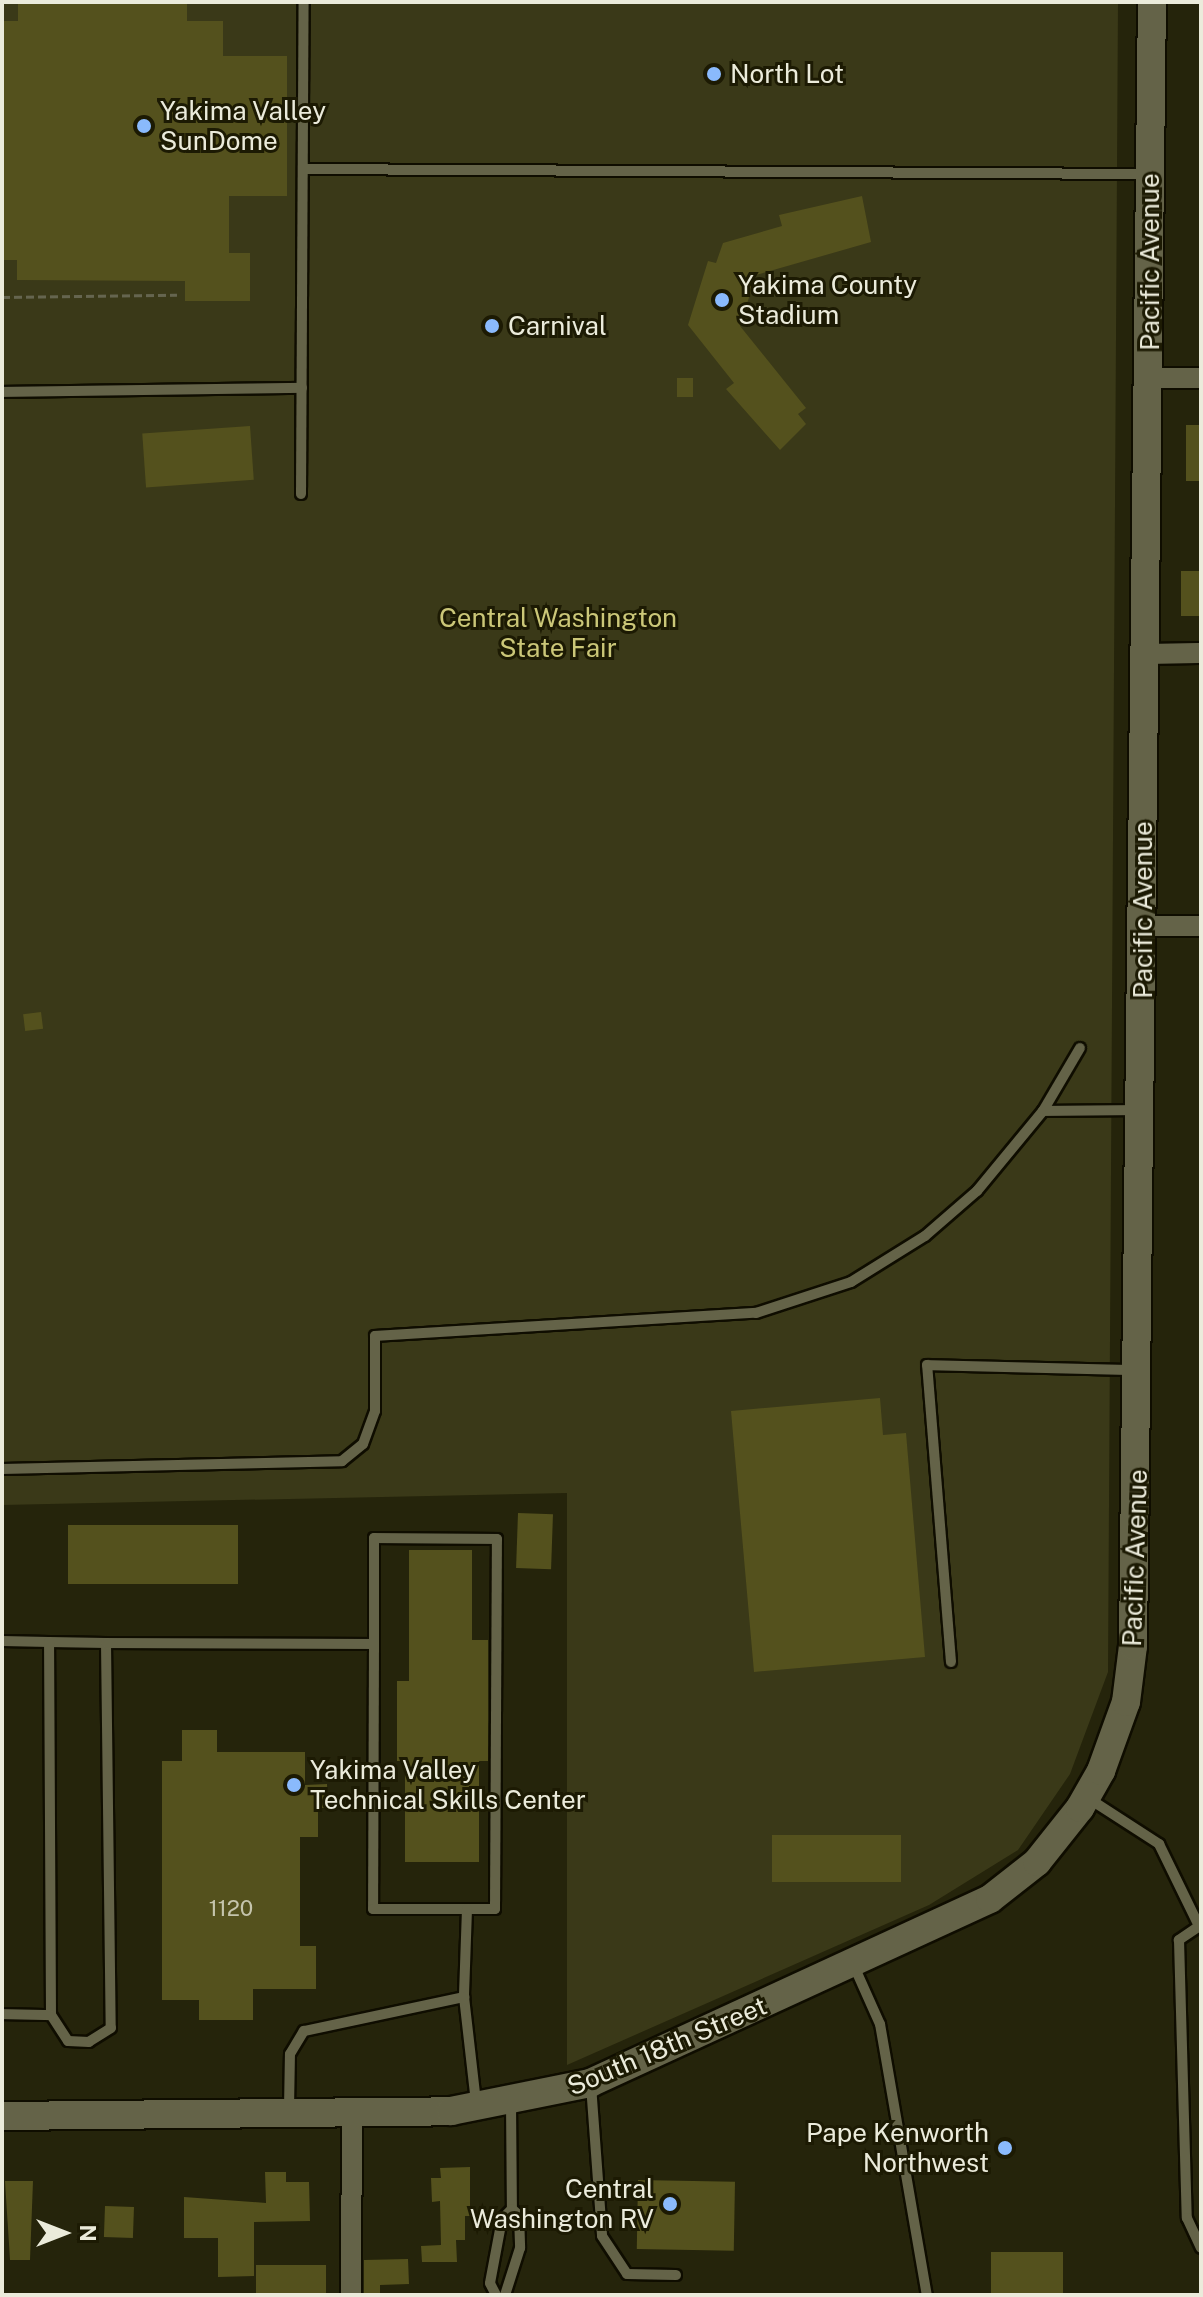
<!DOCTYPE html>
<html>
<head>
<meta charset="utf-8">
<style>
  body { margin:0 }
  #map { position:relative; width:1203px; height:2297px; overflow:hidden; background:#25240b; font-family:"Public Sans",sans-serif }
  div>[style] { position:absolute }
  .green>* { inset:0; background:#3a3918 }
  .building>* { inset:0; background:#54511d; transform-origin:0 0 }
  .path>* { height:3px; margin-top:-1.5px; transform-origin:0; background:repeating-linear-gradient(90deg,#65654f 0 8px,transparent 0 12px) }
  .roads { filter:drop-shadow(2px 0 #0f0d00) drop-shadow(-2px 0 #0f0d00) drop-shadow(0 2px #0f0d00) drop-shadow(0 -2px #0f0d00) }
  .lane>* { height:10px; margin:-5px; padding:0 5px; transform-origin:5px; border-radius:5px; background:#646348 }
  .street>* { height:20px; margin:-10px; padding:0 10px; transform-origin:10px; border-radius:10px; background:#646348 }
  .secondary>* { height:28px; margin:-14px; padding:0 14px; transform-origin:14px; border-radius:14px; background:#646348 }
  .dots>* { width:22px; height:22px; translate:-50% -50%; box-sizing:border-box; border:4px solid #1c1a03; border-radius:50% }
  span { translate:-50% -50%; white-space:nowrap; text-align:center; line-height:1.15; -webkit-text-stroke:6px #1c1a03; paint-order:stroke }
  .number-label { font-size:22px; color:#c5c4ac }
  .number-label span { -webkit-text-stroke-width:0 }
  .poi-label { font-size:26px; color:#ebebdb }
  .left { translate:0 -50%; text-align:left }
  .right { translate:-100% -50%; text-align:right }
  .street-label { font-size:26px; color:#ebebdb }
  .park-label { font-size:26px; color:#cbc778 }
  .frame { position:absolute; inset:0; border:4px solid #ebebdb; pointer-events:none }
  .north { position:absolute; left:24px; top:2193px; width:80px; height:80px; -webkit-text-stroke:6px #1c1a03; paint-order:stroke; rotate:90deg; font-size:22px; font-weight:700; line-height:32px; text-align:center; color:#ebebdb }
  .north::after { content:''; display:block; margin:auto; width:28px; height:36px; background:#ebebdb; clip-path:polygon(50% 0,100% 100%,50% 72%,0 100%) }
</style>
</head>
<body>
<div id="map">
  <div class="green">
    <div style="clip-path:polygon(2px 2px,1118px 2px,1108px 1672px,1070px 1774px,1018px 1850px,929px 1905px,567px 2065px,567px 1493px,2px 1505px)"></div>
  </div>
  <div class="building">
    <div style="clip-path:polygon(18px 2px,187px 2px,187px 21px,223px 21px,223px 56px,287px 56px,287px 196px,229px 196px,229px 253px,250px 253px,250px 301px,185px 301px,185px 281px,17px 280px,17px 260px,2px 260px,2px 21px,18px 21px)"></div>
    <div style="clip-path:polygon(862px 196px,871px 242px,756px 275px,740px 326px,806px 408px,798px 414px,806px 424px,780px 450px,726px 389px,734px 383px,688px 325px,708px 261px,716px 263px,723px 243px,782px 226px,779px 215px)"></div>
    <div style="left:693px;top:378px;width:19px;height:16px;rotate:90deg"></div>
    <div style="left:1201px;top:425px;width:56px;height:15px;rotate:90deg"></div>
    <div style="left:250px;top:426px;width:54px;height:108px;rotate:86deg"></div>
    <div style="left:1181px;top:571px;width:20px;height:45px"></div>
    <div style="left:41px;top:1012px;width:17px;height:18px;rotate:83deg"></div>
    <div style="clip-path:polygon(880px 1398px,883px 1435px,906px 1433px,925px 1657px,754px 1672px,731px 1411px)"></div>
    <div style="left:518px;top:1513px;width:35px;height:55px;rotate:2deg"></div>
    <div style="left:68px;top:1525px;width:170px;height:59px"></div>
    <div style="clip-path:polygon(409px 1550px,472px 1550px,472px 1640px,488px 1640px,488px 1761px,479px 1761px,479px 1862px,405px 1862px,405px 1761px,397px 1761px,397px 1681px,409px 1681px)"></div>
    <div style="clip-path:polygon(182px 1730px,217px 1730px,217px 1752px,305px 1752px,305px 1785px,327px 1784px,328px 1808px,318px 1808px,318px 1837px,300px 1837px,300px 1946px,316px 1946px,316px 1989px,253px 1989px,253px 2020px,199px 2020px,199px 2000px,162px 2000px,162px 1761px,182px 1761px)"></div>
    <div style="left:772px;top:1835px;width:129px;height:47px"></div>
    <div style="clip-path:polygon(470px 2167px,470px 2216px,465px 2216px,465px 2240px,456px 2240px,457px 2262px,422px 2262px,421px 2246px,441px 2245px,440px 2201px,432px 2202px,431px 2178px,441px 2178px,440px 2168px)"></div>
    <div style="clip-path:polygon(265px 2172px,286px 2172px,286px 2182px,309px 2182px,310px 2221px,254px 2222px,254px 2276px,218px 2277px,218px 2238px,184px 2238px,184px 2197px,266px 2203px)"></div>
    <div style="left:638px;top:2180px;width:97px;height:69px;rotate:1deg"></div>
    <div style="clip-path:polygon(5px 2181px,33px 2181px,30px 2260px,10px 2260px)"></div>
    <div style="left:105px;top:2206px;width:29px;height:31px;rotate:2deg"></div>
    <div style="left:991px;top:2252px;width:72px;height:43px"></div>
    <div style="clip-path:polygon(408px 2259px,409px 2284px,380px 2285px,380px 2293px,364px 2293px,364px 2260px)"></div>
    <div style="left:256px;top:2265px;width:70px;height:30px"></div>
  </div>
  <div class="path">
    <div style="left:2px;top:297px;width:175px;rotate:-0.7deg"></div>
  </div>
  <div class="roads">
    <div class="lane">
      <div style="left:303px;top:169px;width:846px;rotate:0.34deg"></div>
      <div style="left:2px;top:392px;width:300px;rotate:-0.8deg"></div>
      <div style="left:301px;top:494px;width:492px;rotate:-89.7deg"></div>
      <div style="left:1043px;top:1111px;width:94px;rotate:-0.6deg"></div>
      <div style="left:2px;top:1469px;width:340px;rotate:-1.3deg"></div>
      <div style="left:342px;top:1461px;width:27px;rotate:-39deg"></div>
      <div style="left:363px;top:1444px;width:35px;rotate:-70deg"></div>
      <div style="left:375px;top:1411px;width:75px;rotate:-90deg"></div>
      <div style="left:375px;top:1336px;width:382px;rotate:-3.5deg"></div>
      <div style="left:756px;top:1313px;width:100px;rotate:-18.1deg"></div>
      <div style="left:851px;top:1282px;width:87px;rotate:-31.9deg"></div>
      <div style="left:925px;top:1236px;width:69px;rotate:-40.9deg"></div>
      <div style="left:977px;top:1191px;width:104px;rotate:-50.5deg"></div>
      <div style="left:1043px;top:1111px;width:73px;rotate:-59.6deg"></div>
      <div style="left:2px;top:1641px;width:47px;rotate:1.2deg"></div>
      <div style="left:49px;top:1642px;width:57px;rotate:1deg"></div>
      <div style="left:106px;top:1643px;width:385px;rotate:89.3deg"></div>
      <div style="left:111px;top:2028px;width:26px;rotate:148deg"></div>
      <div style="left:89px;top:2042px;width:21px;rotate:-177deg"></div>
      <div style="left:68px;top:2041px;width:31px;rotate:-123deg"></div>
      <div style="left:51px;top:2015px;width:373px;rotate:-90.3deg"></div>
      <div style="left:106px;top:1643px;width:268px;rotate:0.2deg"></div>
      <div style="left:374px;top:1644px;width:265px;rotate:90.2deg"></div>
      <div style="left:373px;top:1909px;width:122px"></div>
      <div style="left:495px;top:1909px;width:370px;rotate:-89.7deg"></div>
      <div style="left:497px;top:1539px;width:123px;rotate:-179.5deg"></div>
      <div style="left:374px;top:1538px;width:106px;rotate:90deg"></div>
      <div style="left:951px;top:1662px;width:298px;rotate:-94.6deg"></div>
      <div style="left:927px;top:1365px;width:207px;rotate:1.4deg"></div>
      <div style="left:1088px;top:1798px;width:85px;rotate:32.9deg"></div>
      <div style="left:1159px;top:1844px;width:91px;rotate:64deg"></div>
      <div style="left:467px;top:1909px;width:88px;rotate:92deg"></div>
      <div style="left:464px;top:1997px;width:107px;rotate:83.5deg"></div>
      <div style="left:1201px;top:1925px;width:27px;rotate:146deg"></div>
      <div style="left:1179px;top:1940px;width:278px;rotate:88.4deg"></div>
      <div style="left:1187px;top:2218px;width:33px;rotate:65deg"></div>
      <div style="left:854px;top:1966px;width:64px;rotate:65.9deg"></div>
      <div style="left:880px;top:2024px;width:275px;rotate:80.2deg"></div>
      <div style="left:2px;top:2014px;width:49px;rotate:1.2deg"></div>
      <div style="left:591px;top:2085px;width:151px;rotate:85.8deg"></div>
      <div style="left:602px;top:2236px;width:45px;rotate:56.7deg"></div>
      <div style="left:627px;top:2274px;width:49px;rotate:1.2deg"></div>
      <div style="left:511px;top:2103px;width:106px;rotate:89.5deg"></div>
      <div style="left:289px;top:2109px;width:55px;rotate:-89deg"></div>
      <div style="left:290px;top:2054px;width:27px;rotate:-59deg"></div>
      <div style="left:304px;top:2031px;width:164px;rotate:-12deg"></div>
      <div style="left:496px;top:2295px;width:13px;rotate:-117deg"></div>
      <div style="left:490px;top:2283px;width:65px;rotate:-79.4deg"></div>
      <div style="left:502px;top:2219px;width:14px;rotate:-45deg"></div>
      <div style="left:512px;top:2209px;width:9px;rotate:41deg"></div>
      <div style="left:519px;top:2215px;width:33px;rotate:88deg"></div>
      <div style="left:520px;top:2248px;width:49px;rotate:107.7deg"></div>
    </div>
    <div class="street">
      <div style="left:1149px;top:378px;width:52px"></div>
      <div style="left:1144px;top:654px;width:57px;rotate:-1deg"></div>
      <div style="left:1142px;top:926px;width:59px"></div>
      <div style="left:351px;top:2295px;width:183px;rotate:-89.7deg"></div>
    </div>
    <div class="secondary">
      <div style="left:2px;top:2116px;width:449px;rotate:-0.6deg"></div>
      <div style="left:451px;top:2111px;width:142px;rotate:-11.4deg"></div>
      <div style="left:590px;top:2083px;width:440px;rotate:-24.7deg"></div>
      <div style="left:990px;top:1899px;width:60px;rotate:-38.2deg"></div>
      <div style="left:1037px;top:1862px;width:69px;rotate:-51.5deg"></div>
      <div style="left:1080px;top:1808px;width:43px;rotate:-60.4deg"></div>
      <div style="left:1101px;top:1771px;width:73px;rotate:-70.1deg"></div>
      <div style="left:1126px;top:1702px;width:56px;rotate:-82.9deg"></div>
      <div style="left:1133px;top:1646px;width:1644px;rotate:-89.34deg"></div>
    </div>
  </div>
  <div class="dots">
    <div style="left:714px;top:74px;background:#8abafc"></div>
    <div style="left:144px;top:126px;background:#8abafc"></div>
    <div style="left:722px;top:300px;background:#8abafc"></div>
    <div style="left:492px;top:326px;background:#8abafc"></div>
    <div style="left:294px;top:1785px;background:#8abafc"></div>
    <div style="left:1005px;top:2148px;background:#8abafc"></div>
    <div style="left:670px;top:2204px;background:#8abafc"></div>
  </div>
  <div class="number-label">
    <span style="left:231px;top:1909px">1120</span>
  </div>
  <div class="poi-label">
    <span class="left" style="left:730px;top:74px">North Lot</span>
    <span class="left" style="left:160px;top:126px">Yakima Valley<br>SunDome</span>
    <span class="left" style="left:738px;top:300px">Yakima County<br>Stadium</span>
    <span class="left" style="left:508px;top:326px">Carnival</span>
    <span class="left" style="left:310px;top:1785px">Yakima Valley<br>Technical Skills Center</span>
    <span class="right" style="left:989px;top:2148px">Pape Kenworth<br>Northwest</span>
    <span class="right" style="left:654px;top:2204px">Central<br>Washington RV</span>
  </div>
  <div class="street-label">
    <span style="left:1150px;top:262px;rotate:-90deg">Pacific Avenue</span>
    <span style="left:1143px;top:910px;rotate:-90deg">Pacific Avenue</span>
    <span style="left:1135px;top:1558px;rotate:-88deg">Pacific Avenue</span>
    <span style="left:667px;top:2046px;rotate:-23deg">South 18th Street</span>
  </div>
  <div class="park-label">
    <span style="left:558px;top:633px">Central Washington<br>State Fair</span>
  </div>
  <div class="frame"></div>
  <div class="north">N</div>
</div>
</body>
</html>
